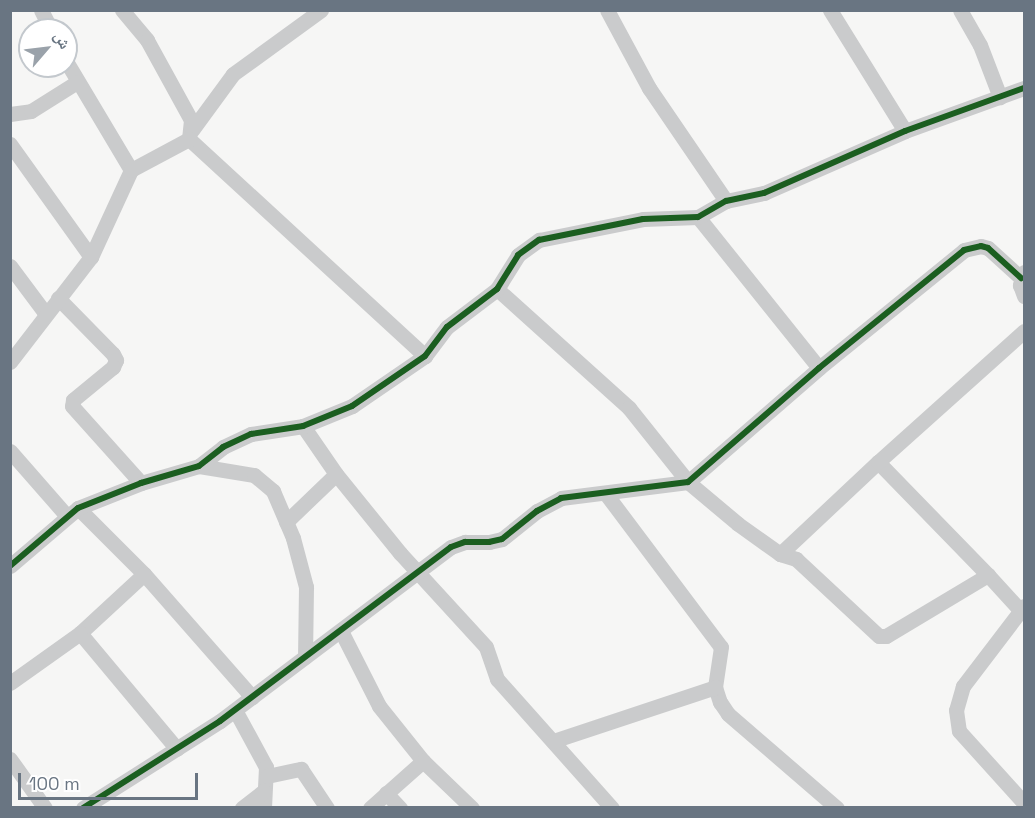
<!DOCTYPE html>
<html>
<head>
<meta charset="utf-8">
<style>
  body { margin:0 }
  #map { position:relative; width:1035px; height:818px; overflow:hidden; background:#f6f6f5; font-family:"Space Grotesk","Noto Naskh Arabic",sans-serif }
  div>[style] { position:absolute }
  .street>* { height:15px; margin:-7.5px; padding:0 7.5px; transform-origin:7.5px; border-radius:7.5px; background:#cacbcc }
  .cycleway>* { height:6px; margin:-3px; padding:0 3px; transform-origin:3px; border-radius:3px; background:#1b5e20 }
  span { translate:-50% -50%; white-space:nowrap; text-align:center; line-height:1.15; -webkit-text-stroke:6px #fff; paint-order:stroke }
  .frame { position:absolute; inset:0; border:12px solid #697582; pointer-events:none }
  .north { position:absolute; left:18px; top:18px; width:60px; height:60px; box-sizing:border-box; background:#fff; border:2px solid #c3c8cd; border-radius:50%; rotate:62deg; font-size:16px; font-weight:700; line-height:24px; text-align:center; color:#697582 }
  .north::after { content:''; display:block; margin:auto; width:21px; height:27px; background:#9aa2aa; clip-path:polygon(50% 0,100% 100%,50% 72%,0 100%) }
  .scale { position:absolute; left:18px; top:773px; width:180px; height:27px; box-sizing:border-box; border:3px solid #697582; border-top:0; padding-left:8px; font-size:18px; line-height:21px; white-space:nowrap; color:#697582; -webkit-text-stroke:4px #fff; paint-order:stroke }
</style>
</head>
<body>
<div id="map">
  <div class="street">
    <div style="left:41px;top:10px;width:22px;rotate:63deg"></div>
    <div style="left:122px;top:10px;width:39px;rotate:50deg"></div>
    <div style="left:147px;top:40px;width:91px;rotate:61.2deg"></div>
    <div style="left:191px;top:120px;width:19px;rotate:96deg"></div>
    <div style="left:189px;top:139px;width:321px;rotate:42.6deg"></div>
    <div style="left:607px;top:10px;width:89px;rotate:61.7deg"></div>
    <div style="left:649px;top:88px;width:137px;rotate:55.7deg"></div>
    <div style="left:830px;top:10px;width:142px;rotate:58.2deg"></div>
    <div style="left:960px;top:10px;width:40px;rotate:60.3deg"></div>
    <div style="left:980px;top:45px;width:56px;rotate:69deg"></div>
    <div style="left:66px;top:61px;width:127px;rotate:59.2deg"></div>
    <div style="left:10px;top:114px;width:21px;rotate:-8deg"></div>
    <div style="left:31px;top:111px;width:54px;rotate:-32.2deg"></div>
    <div style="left:192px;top:130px;width:69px;rotate:-53.8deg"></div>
    <div style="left:233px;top:74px;width:109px;rotate:-36deg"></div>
    <div style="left:10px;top:144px;width:139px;rotate:54.4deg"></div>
    <div style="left:698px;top:217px;width:193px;rotate:51.3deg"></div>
    <div style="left:10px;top:266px;width:59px;rotate:53.3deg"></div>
    <div style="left:1024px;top:272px;width:14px;rotate:107deg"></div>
    <div style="left:1020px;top:285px;width:12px;rotate:70deg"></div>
    <div style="left:497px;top:289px;width:178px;rotate:42deg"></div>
    <div style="left:629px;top:408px;width:95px;rotate:51.4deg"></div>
    <div style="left:688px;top:482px;width:65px;rotate:40deg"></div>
    <div style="left:738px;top:524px;width:52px;rotate:35.5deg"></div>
    <div style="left:780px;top:554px;width:17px;rotate:17deg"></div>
    <div style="left:796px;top:559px;width:113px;rotate:42.9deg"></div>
    <div style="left:879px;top:636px;width:7px"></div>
    <div style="left:886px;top:636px;width:119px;rotate:-30.9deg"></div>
    <div style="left:988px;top:575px;width:47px;rotate:47.6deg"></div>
    <div style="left:58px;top:298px;width:78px;rotate:45.5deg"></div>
    <div style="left:113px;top:354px;width:7px;rotate:63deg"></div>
    <div style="left:116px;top:360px;width:8px;rotate:113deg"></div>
    <div style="left:113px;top:367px;width:52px;rotate:140.5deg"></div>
    <div style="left:73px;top:400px;width:6px;rotate:99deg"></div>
    <div style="left:72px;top:406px;width:103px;rotate:48.1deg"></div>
    <div style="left:10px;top:362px;width:133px;rotate:-52.4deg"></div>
    <div style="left:91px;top:257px;width:96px;rotate:-65.3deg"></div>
    <div style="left:131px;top:170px;width:66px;rotate:-28.1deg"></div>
    <div style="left:303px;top:426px;width:58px;rotate:55.5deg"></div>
    <div style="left:336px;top:474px;width:102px;rotate:51deg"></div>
    <div style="left:400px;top:553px;width:127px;rotate:47.5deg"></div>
    <div style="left:486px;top:647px;width:34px;rotate:71deg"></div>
    <div style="left:497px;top:679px;width:173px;rotate:48.3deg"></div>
    <div style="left:10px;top:451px;width:85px;rotate:48.8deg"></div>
    <div style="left:878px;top:462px;width:158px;rotate:45.8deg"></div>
    <div style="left:199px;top:466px;width:56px;rotate:9.3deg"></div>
    <div style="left:254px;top:475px;width:25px;rotate:40deg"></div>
    <div style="left:273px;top:491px;width:51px;rotate:66.9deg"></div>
    <div style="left:293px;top:538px;width:51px;rotate:75.1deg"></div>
    <div style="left:306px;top:587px;width:70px;rotate:90.8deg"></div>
    <div style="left:606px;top:494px;width:191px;rotate:53.1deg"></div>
    <div style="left:721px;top:647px;width:40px;rotate:98.5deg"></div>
    <div style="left:715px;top:687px;width:16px;rotate:72deg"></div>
    <div style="left:720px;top:702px;width:14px;rotate:56deg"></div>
    <div style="left:728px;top:714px;width:144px;rotate:40.8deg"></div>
    <div style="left:78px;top:508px;width:93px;rotate:45deg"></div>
    <div style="left:144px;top:574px;width:164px;rotate:48.7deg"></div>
    <div style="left:286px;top:522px;width:69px;rotate:-43.8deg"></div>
    <div style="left:780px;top:554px;width:134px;rotate:-43.2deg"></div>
    <div style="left:878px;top:462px;width:196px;rotate:-41.9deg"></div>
    <div style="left:10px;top:566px;width:89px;rotate:-40.5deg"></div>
    <div style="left:78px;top:508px;width:68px;rotate:-21.6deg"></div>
    <div style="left:141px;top:483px;width:60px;rotate:-16.3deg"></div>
    <div style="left:199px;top:466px;width:31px;rotate:-38deg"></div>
    <div style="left:223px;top:447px;width:31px;rotate:-25deg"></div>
    <div style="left:251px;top:434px;width:53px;rotate:-8.7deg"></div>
    <div style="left:303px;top:426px;width:53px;rotate:-22.2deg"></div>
    <div style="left:352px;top:406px;width:88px;rotate:-34.4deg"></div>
    <div style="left:425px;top:356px;width:36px;rotate:-53deg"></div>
    <div style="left:447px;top:327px;width:63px;rotate:-37.2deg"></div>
    <div style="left:497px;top:289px;width:40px;rotate:-58deg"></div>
    <div style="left:518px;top:255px;width:26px;rotate:-36deg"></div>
    <div style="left:539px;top:240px;width:106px;rotate:-11.4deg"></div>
    <div style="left:643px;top:219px;width:55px;rotate:-2.1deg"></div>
    <div style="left:698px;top:217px;width:32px;rotate:-30deg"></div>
    <div style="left:726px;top:201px;width:39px;rotate:-12deg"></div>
    <div style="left:764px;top:193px;width:154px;rotate:-23.7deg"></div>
    <div style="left:905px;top:131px;width:127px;rotate:-19.9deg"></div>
    <div style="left:144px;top:574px;width:87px;rotate:137.3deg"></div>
    <div style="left:80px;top:633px;width:151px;rotate:50.1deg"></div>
    <div style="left:1024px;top:606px;width:101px;rotate:127.3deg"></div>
    <div style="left:963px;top:686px;width:25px;rotate:106deg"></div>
    <div style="left:956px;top:710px;width:21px;rotate:82deg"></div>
    <div style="left:959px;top:731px;width:97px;rotate:47.9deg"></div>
    <div style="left:341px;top:631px;width:84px;rotate:63.1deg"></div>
    <div style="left:379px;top:706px;width:70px;rotate:51.3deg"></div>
    <div style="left:423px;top:761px;width:68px;rotate:43.8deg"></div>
    <div style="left:10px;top:683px;width:86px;rotate:-35.5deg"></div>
    <div style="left:235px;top:710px;width:65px;rotate:61.5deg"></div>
    <div style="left:266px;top:767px;width:41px;rotate:92.8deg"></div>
    <div style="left:553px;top:741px;width:171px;rotate:-18.4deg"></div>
    <div style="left:10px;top:759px;width:60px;rotate:54.5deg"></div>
    <div style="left:267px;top:776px;width:35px;rotate:-12deg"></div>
    <div style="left:301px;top:769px;width:47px;rotate:56.3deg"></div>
    <div style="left:386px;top:793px;width:21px;rotate:47deg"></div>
    <div style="left:83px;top:808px;width:162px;rotate:-32.4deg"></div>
    <div style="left:220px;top:721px;width:289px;rotate:-37deg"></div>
    <div style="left:451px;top:547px;width:15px;rotate:-20deg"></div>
    <div style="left:465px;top:542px;width:24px"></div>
    <div style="left:489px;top:542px;width:13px;rotate:-13deg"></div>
    <div style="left:502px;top:539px;width:45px;rotate:-38.7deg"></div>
    <div style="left:537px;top:511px;width:27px;rotate:-28deg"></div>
    <div style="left:561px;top:498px;width:128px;rotate:-7.2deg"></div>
    <div style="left:688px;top:482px;width:174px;rotate:-41deg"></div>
    <div style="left:819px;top:368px;width:187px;rotate:-39.1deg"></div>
    <div style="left:964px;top:250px;width:17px;rotate:-13deg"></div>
    <div style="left:981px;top:246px;width:7px;rotate:16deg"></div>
    <div style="left:988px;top:248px;width:45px;rotate:42.3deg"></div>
    <div style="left:242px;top:808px;width:28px;rotate:-38deg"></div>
    <div style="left:370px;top:808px;width:71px;rotate:-41.6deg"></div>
  </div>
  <div class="cycleway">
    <div style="left:10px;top:566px;width:89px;rotate:-40.5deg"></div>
    <div style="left:78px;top:508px;width:68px;rotate:-21.6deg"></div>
    <div style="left:141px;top:483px;width:60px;rotate:-16.3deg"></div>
    <div style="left:199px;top:466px;width:31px;rotate:-38deg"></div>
    <div style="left:223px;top:447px;width:31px;rotate:-25deg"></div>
    <div style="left:251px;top:434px;width:53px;rotate:-8.7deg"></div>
    <div style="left:303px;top:426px;width:53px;rotate:-22.2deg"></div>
    <div style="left:352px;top:406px;width:88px;rotate:-34.4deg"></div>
    <div style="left:425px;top:356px;width:36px;rotate:-53deg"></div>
    <div style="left:447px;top:327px;width:63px;rotate:-37.2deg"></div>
    <div style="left:497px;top:289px;width:40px;rotate:-58deg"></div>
    <div style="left:518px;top:255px;width:26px;rotate:-36deg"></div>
    <div style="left:539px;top:240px;width:106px;rotate:-11.4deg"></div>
    <div style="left:643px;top:219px;width:55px;rotate:-2.1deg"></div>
    <div style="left:698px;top:217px;width:32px;rotate:-30deg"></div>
    <div style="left:726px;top:201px;width:39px;rotate:-12deg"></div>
    <div style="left:764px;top:193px;width:154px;rotate:-23.7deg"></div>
    <div style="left:905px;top:131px;width:127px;rotate:-19.9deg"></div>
    <div style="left:83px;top:808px;width:162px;rotate:-32.4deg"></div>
    <div style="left:220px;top:721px;width:289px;rotate:-37deg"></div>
    <div style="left:451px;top:547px;width:15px;rotate:-20deg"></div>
    <div style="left:465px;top:542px;width:24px"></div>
    <div style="left:489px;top:542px;width:13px;rotate:-13deg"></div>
    <div style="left:502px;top:539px;width:45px;rotate:-38.7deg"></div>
    <div style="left:537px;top:511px;width:27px;rotate:-28deg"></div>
    <div style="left:561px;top:498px;width:128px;rotate:-7.2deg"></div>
    <div style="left:688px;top:482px;width:174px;rotate:-41deg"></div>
    <div style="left:819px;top:368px;width:187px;rotate:-39.1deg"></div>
    <div style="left:964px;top:250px;width:17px;rotate:-13deg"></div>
    <div style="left:981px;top:246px;width:7px;rotate:16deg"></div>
    <div style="left:988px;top:248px;width:45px;rotate:42.3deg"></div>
  </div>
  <div class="frame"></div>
  <div class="north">ش</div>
  <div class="scale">100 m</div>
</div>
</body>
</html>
